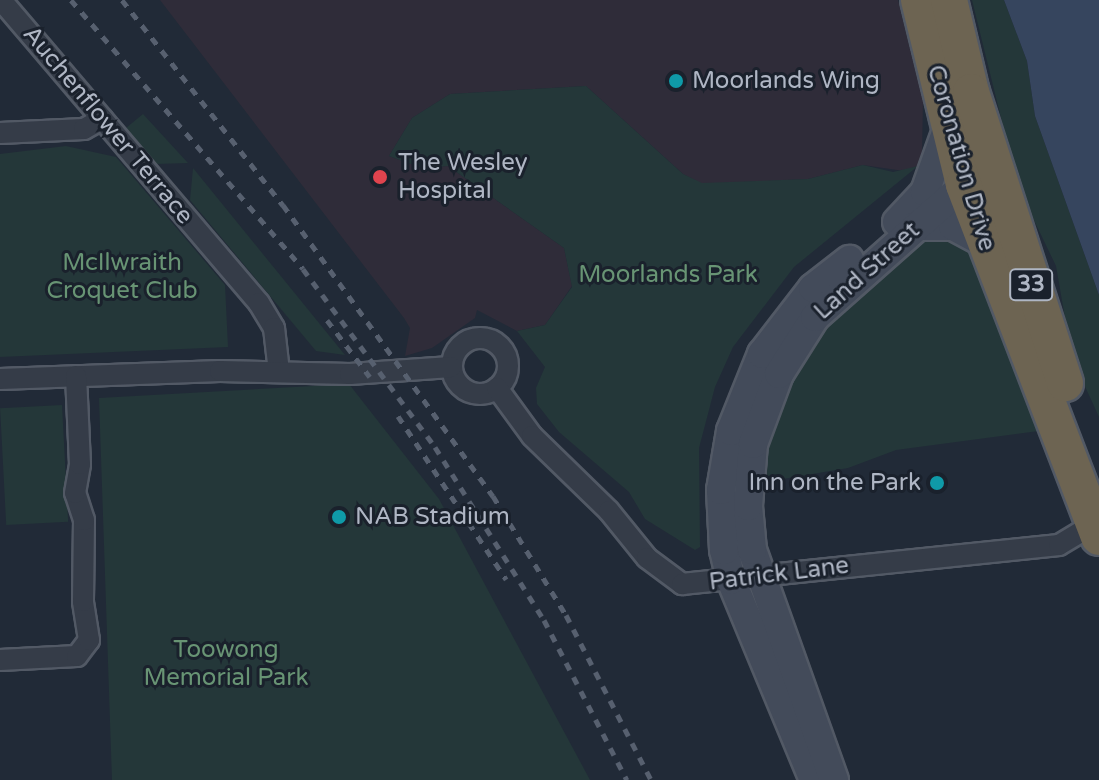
<!DOCTYPE html>
<html>
<head>
<meta charset="utf-8">
<style>
  body { margin:0 }
  #map { position:relative; width:1099px; height:780px; overflow:hidden; background:#212a37; font-family:"Varela Round",sans-serif }
  div>[style] { position:absolute }
  .medical>* { inset:0; background:#2f2c39 }
  .green>* { inset:0; background:#243739; transform-origin:0 0 }
  .water>* { inset:0; background:#36455e }
  .roads { filter:drop-shadow(2px 0 #525965) drop-shadow(-2px 0 #525965) drop-shadow(0 2px #525965) drop-shadow(0 -2px #525965) }
  .street>* { height:20px; margin:-10px; padding:0 10px; transform-origin:10px; border-radius:10px; background:#353c48 }
  .street>.ring { margin:-10px; padding:0; box-sizing:content-box; background:none; border:20px solid #353c48; border-radius:50% }
  .secondary>* { height:28px; margin:-14px; padding:0 14px; transform-origin:14px; border-radius:14px; background:#434b5a }
  .highway>* { height:36px; margin:-18px; padding:0 18px; transform-origin:18px; border-radius:18px; background:#6d6452 }
  .rail>* { height:5px; margin-top:-2.5px; transform-origin:0; background:repeating-linear-gradient(90deg,#57606f 0 8px,transparent 0 16px) }
  .dots>* { width:22px; height:22px; translate:-50% -50%; box-sizing:border-box; border:4px solid #1a212c; border-radius:50% }
  span { translate:-50% -50%; white-space:nowrap; text-align:center; line-height:1.15; -webkit-text-stroke:6px #1a212c; paint-order:stroke }
  .shield-label span { padding:2px 6px; background:#1a212c; border:2px solid; border-radius:6px; -webkit-text-stroke-width:0 }
  .shield-label { font-size:22px; color:#afb6c4; font-weight:700 }
  .poi-label { font-size:24px; color:#afb6c4 }
  .left { translate:0 -50%; text-align:left }
  .right { translate:-100% -50%; text-align:right }
  .street-label { font-size:24px; color:#afb6c4 }
  .park-label { font-size:24px; color:#689474 }
</style>
</head>
<body>
<div id="map">
  <div class="medical">
    <div style="clip-path:polygon(160px 0,898px 0,923px 101px,922px 155px,918px 166px,904px 171px,863px 165px,808px 179px,702px 184px,683px 174px,586px 86px,450px 94px,412px 118px,389px 156px,422px 168px,448px 166px,564px 248px,572px 286px,545px 325px,517px 331px,477px 310px,475px 318px,432px 348px,405px 356px,410px 328px,404px 318px)"></div>
  </div>
  <div class="green">
    <div style="clip-path:polygon(972px 0,1004px 0,1027px 61px,1035px 116px,1099px 295px,1099px 417px,1072px 358px,1056px 266px,1018px 187px)"></div>
    <div style="clip-path:polygon(586px 86px,683px 174px,702px 183px,808px 179px,863px 165px,893px 172px,918px 166px,794px 267px,733px 347px,715px 387px,699px 448px,700px 547px,695px 550px,645px 519px,629px 492px,559px 432px,537px 404px,536px 388px,545px 367px,517px 331px,545px 325px,572px 287px,564px 248px,448px 166px,422px 168px,389px 156px,412px 118px,450px 94px)"></div>
    <div style="clip-path:polygon(143px 114px,188px 163px,156px 164px,126px 128px)"></div>
    <div style="clip-path:polygon(66px 146px,116px 157px,225px 285px,228px 347px,0 357px,0 154px)"></div>
    <div style="clip-path:polygon(193px 168px,345px 355px,316px 351px,190px 200px)"></div>
    <div style="clip-path:polygon(936px 232px,971px 243px,1046px 430px,896px 450px,848px 468px,759px 483px,783px 392px,830px 319px,919px 239px)"></div>
    <div style="clip-path:polygon(349px 384px,439px 499px,590px 780px,112px 780px,99px 398px)"></div>
    <div style="left:62px;top:405px;width:117px;height:62px;rotate:87deg"></div>
  </div>
  <div class="water">
    <div style="clip-path:polygon(1004px 0,1099px 0,1099px 295px,1035px 116px,1027px 61px)"></div>
  </div>
  <div class="roads">
    <div class="street">
      <div style="left:1px;top:0;width:398px;rotate:49.6deg"></div>
      <div style="left:259px;top:303px;width:29px;rotate:59deg"></div>
      <div style="left:274px;top:328px;width:44px;rotate:83.5deg"></div>
      <div style="left:0;top:133px;width:84px;rotate:-2.7deg"></div>
      <div style="left:84px;top:129px;width:21px;rotate:-29deg"></div>
      <div class="ring" style="left:452px;top:338px;width:36px;height:36px"></div>
      <div style="left:0;top:379px;width:220px;rotate:-2.1deg"></div>
      <div style="left:220px;top:371px;width:130px;rotate:1.3deg"></div>
      <div style="left:350px;top:374px;width:101px;rotate:-4deg"></div>
      <div style="left:497px;top:388px;width:59px;rotate:53.9deg"></div>
      <div style="left:532px;top:436px;width:107px;rotate:44.2deg"></div>
      <div style="left:609px;top:511px;width:60px;rotate:51deg"></div>
      <div style="left:647px;top:558px;width:44px;rotate:36.6deg"></div>
      <div style="left:682px;top:584px;width:379px;rotate:-5.9deg"></div>
      <div style="left:1059px;top:545px;width:41px;rotate:-31deg"></div>
      <div style="left:0;top:660px;width:77px;rotate:-3deg"></div>
      <div style="left:77px;top:656px;width:20px;rotate:-53deg"></div>
      <div style="left:89px;top:640px;width:39px;rotate:-99deg"></div>
      <div style="left:83px;top:601px;width:81px;rotate:-89.3deg"></div>
      <div style="left:84px;top:520px;width:28px;rotate:-108deg"></div>
      <div style="left:75px;top:493px;width:29px;rotate:-80deg"></div>
      <div style="left:80px;top:464px;width:88px;rotate:-92.6deg"></div>
    </div>
    <div class="secondary">
      <div style="left:897px;top:222px;width:41px;rotate:-47deg"></div>
      <div style="left:925px;top:192px;width:69px;rotate:-70.5deg"></div>
      <div style="left:916px;top:226px;width:37px"></div>
      <div style="left:953px;top:226px;width:36px;rotate:28deg"></div>
      <div style="left:814px;top:780px;width:217px;rotate:-112.5deg"></div>
      <div style="left:731px;top:580px;width:31px;rotate:-103deg"></div>
      <div style="left:724px;top:550px;width:60px;rotate:-92.9deg"></div>
      <div style="left:721px;top:490px;width:60px;rotate:-80.4deg"></div>
      <div style="left:731px;top:431px;width:83px;rotate:-68.1deg"></div>
      <div style="left:762px;top:354px;width:83px;rotate:-52.3deg"></div>
      <div style="left:813px;top:288px;width:46px;rotate:-37.9deg"></div>
      <div style="left:834px;top:780px;width:244px;rotate:-109.6deg"></div>
      <div style="left:752px;top:550px;width:44px;rotate:-95.2deg"></div>
      <div style="left:748px;top:506px;width:62px;rotate:-85.4deg"></div>
      <div style="left:753px;top:444px;width:75px;rotate:-69.6deg"></div>
      <div style="left:779px;top:374px;width:67px;rotate:-57.7deg"></div>
      <div style="left:815px;top:317px;width:199px;rotate:-41.5deg"></div>
      <div style="left:964px;top:185px;width:19px;rotate:-54deg"></div>
    </div>
    <div class="highway">
      <div style="left:919px;top:0;width:190px;rotate:76.3deg"></div>
      <div style="left:964px;top:185px;width:377px;rotate:69deg"></div>
      <div style="left:949px;top:0;width:95px;rotate:76.6deg"></div>
      <div style="left:971px;top:92px;width:306px;rotate:72.1deg"></div>
    </div>
  </div>
  <div class="rail">
    <div style="left:71px;top:0;width:355px;rotate:49.2deg"></div>
    <div style="left:303px;top:269px;width:222px;rotate:53.4deg"></div>
    <div style="left:435px;top:447px;width:204px;rotate:57.8deg"></div>
    <div style="left:544px;top:620px;width:180px;rotate:62.6deg"></div>
    <div style="left:122px;top:0;width:261px;rotate:51.9deg"></div>
    <div style="left:283px;top:205px;width:359px;rotate:54.2deg"></div>
    <div style="left:493px;top:496px;width:140px;rotate:58.5deg"></div>
    <div style="left:566px;top:615px;width:186px;rotate:62.7deg"></div>
    <div style="left:327px;top:320px;width:71px;rotate:53deg"></div>
    <div style="left:398px;top:416px;width:196px;rotate:56.5deg"></div>
  </div>
  <div class="dots">
    <div style="left:676px;top:81px;background:#0f9aa8"></div>
    <div style="left:380px;top:177px;background:#e0444e"></div>
    <div style="left:937px;top:483px;background:#0f9aa8"></div>
    <div style="left:339px;top:517px;background:#0f9aa8"></div>
  </div>
  <div class="shield-label">
    <span style="left:1031px;top:285px">33</span>
  </div>
  <div class="poi-label">
    <span class="left" style="left:692px;top:81px">Moorlands Wing</span>
    <span class="left" style="left:398px;top:177px">The Wesley<br>Hospital</span>
    <span class="right" style="left:921px;top:483px">Inn on the Park</span>
    <span class="left" style="left:355px;top:517px">NAB Stadium</span>
  </div>
  <div class="street-label">
    <span style="left:108px;top:125px;rotate:50deg">Auchenflower Terrace</span>
    <span style="left:961px;top:158px;rotate:74deg">Coronation Drive</span>
    <span style="left:867px;top:271px;rotate:-42deg">Land Street</span>
    <span style="left:779px;top:574px;rotate:-7deg">Patrick Lane</span>
  </div>
  <div class="park-label">
    <span style="left:122px;top:277px">McIlwraith<br>Croquet Club</span>
    <span style="left:668px;top:275px">Moorlands Park</span>
    <span style="left:226px;top:664px">Toowong<br>Memorial Park</span>
  </div>
</div>
</body>
</html>
